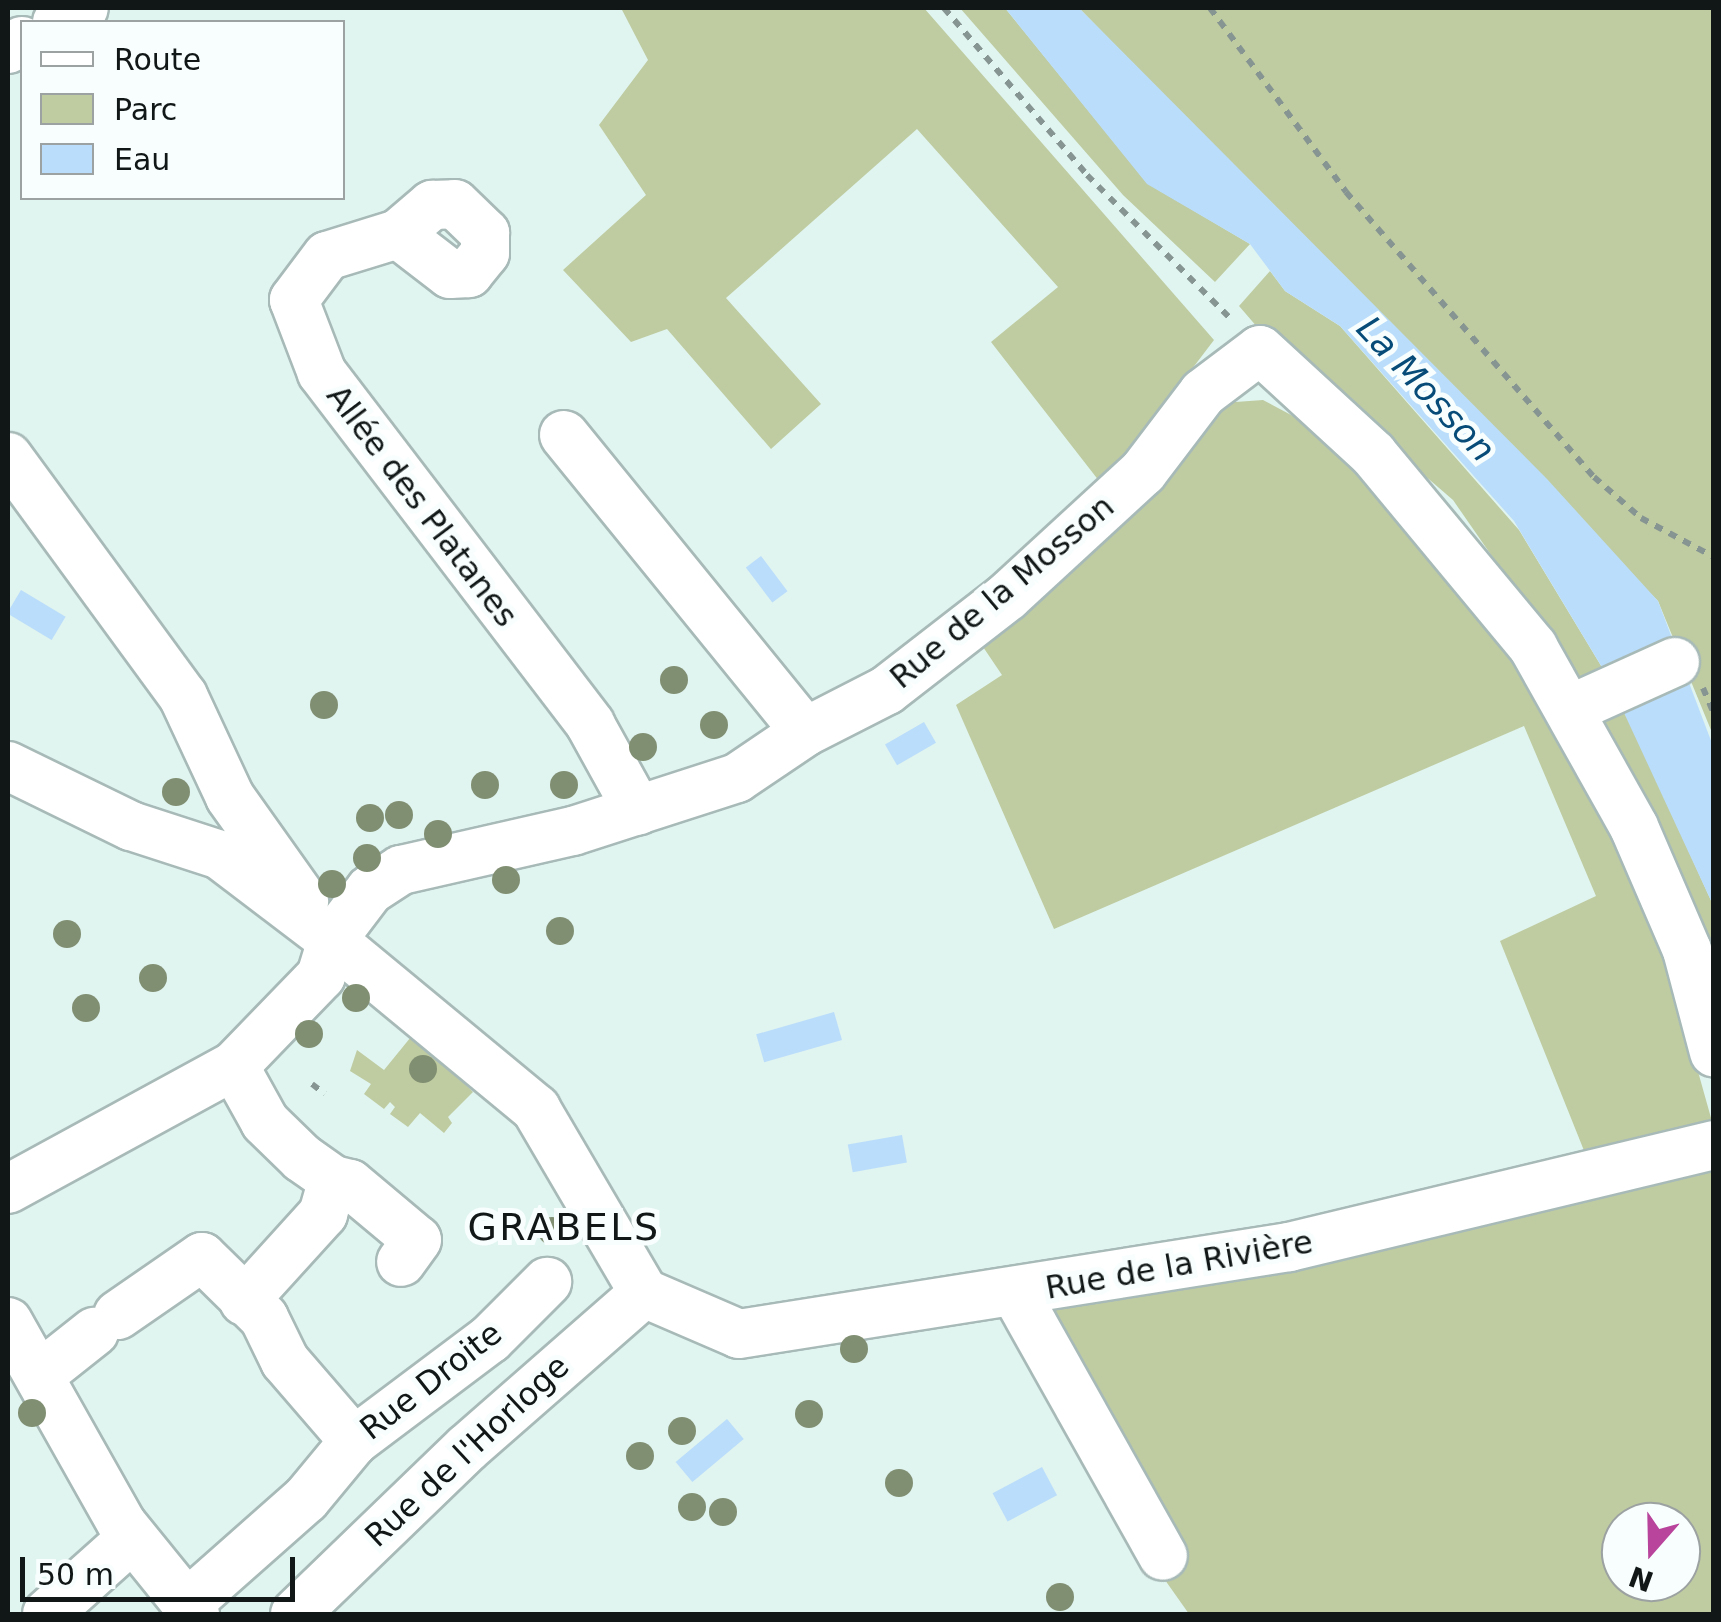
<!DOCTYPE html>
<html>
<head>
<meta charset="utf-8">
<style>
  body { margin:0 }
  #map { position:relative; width:1721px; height:1622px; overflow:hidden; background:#e0f4f0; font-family:"DejaVu Sans",sans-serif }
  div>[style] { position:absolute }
  .green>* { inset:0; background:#bfcca1 }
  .water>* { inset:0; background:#baddfb; transform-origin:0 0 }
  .path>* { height:6px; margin-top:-3px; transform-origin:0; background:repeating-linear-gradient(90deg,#879592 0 8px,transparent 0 16px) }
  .roads { filter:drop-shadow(2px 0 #a8bab7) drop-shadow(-2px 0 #a8bab7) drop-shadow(0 2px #a8bab7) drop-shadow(0 -2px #a8bab7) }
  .minor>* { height:48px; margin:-24px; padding:0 24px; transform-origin:24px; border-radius:24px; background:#fff }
  .trees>* { width:28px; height:28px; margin:-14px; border-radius:50%; background:#808f72 }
  span { translate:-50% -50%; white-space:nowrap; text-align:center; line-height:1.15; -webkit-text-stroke:10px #f7fefd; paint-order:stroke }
  .street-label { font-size:32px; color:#101716 }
  .water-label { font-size:35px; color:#074c79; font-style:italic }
  .quarter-label { font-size:38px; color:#101716; letter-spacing:2.5px }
  .frame { position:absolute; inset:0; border:10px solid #101716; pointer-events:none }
  .legend { position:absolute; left:20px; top:20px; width:325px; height:180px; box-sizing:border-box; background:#f7fefd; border:2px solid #9ba2a1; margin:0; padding:12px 18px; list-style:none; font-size:30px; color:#101716 }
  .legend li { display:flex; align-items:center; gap:20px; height:50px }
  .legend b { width:50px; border:2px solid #9ba2a1 }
  .north { position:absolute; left:1601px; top:1502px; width:100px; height:100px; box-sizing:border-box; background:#f7fefd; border:2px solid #9ba2a1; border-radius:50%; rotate:200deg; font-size:28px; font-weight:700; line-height:40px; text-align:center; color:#101716 }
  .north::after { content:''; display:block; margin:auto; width:35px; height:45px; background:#b8449c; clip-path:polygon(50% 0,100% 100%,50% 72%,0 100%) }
  .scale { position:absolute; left:20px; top:1557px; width:275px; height:45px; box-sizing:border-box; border:5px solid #101716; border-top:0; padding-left:12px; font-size:30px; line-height:35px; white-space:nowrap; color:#101716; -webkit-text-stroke:8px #f7fefd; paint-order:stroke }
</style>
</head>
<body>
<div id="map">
  <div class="green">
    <div style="clip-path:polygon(621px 8px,924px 8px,1214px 340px,1103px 486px,991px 342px,1058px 287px,917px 129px,726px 298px,821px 404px,771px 449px,667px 329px,631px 342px,563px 270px,646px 195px,599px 125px,648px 60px)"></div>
    <div style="clip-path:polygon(960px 8px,1005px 8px,1147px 183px,1250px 244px,1215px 282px,1123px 195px)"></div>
    <div style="clip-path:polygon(1079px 8px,1713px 8px,1713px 735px,1658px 601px)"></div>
    <div style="clip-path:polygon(1270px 271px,1285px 291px,1340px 326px,1519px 530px,1606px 674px,1584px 689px,1453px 500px,1271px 343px,1239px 306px)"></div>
    <div style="clip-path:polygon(1263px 400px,1353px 448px,1552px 711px,1648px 893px,1713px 1125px,1587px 1158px,1500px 941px,1596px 896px,1524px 726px,1054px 929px,956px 705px,1002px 675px,977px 638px,1222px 403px)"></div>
    <div style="clip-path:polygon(1622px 704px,1713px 905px,1713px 1007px,1591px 715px)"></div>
    <div style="clip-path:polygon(415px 1032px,473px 1092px,448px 1117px,452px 1123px,444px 1133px,420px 1113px,408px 1127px,390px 1114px,395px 1107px,390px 1102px,384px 1109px,364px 1094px,371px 1084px,350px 1071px,357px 1050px,384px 1070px)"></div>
    <div style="clip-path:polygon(evenodd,1713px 1155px,1713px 1614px,1189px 1614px,1165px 1580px,1187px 1566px,1040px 1306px,1713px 1155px,1621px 1522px,1681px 1522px,1681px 1582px,1621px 1582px,1621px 1522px)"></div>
  </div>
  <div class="water">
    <div style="clip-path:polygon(1005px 8px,1079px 8px,1547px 479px,1658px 601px,1713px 746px,1713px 905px,1606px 674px,1514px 521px,1340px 326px,1285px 291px,1250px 244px,1147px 184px)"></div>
    <div style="left:761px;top:556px;width:44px;height:19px;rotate:53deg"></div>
    <div style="left:21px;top:590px;width:52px;height:27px;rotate:31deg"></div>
    <div style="left:924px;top:722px;width:24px;height:45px;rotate:60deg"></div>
    <div style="left:834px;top:1012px;width:29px;height:81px;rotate:74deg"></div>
    <div style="left:902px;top:1135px;width:28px;height:55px;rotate:80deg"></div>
    <div style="left:727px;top:1419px;width:26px;height:67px;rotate:50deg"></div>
    <div style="left:1042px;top:1467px;width:32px;height:56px;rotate:62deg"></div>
  </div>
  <div class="path">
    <div style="left:944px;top:8px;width:220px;rotate:49.4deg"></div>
    <div style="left:1087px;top:175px;width:208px;rotate:45deg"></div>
    <div style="left:1210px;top:8px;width:229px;rotate:53.5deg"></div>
    <div style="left:1346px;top:192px;width:378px;rotate:49deg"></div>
    <div style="left:1594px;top:477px;width:62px;rotate:41.1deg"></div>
    <div style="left:1641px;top:518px;width:83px;rotate:28.1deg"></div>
    <div style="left:1703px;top:688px;width:28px;rotate:67deg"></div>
    <div style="left:312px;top:1084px;width:16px;rotate:38deg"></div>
  </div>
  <div class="roads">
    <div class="minor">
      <div style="left:57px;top:22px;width:30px;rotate:-27deg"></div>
      <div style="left:8px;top:49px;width:16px;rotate:-30deg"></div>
      <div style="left:398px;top:234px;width:45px;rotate:-40.5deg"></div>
      <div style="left:432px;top:205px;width:23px;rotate:-2deg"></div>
      <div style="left:455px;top:204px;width:42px;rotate:44deg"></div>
      <div style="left:485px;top:233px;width:20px;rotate:90deg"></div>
      <div style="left:485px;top:253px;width:26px;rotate:129deg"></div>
      <div style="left:469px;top:273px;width:19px;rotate:177deg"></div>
      <div style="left:450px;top:274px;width:66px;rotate:-142.4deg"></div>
      <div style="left:398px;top:234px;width:74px;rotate:162.8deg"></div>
      <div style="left:327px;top:256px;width:55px;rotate:126.9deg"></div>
      <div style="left:294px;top:300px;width:78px;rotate:69deg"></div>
      <div style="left:322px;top:373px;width:442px;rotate:52.6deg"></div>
      <div style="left:590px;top:724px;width:99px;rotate:61.1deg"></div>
      <div style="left:564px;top:435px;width:382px;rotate:50.9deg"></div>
      <div style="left:8px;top:457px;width:296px;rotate:53.8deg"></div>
      <div style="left:183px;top:696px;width:111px;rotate:65deg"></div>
      <div style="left:230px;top:797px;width:128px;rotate:54.6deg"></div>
      <div style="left:1571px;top:709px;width:114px;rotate:-24.3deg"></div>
      <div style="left:8px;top:766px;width:137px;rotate:26deg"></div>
      <div style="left:131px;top:826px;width:94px;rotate:18deg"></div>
      <div style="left:220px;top:855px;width:141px;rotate:37.2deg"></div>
      <div style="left:332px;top:940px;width:265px;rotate:39.6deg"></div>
      <div style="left:536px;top:1109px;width:213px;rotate:59.6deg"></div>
      <div style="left:234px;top:1066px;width:64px;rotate:61deg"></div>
      <div style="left:265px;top:1122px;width:52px;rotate:44.2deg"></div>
      <div style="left:302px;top:1158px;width:38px;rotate:35deg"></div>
      <div style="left:333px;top:1180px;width:17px;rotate:13deg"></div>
      <div style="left:350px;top:1184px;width:87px;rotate:39.9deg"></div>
      <div style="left:417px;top:1240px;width:27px;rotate:126deg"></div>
      <div style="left:8px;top:1189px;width:257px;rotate:-28.6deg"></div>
      <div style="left:234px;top:1066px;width:125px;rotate:-46deg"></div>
      <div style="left:321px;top:976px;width:38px;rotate:-73deg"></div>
      <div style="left:332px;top:940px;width:63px;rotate:-52.8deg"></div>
      <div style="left:370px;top:890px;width:37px;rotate:-33deg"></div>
      <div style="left:401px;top:870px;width:176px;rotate:-12.8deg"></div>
      <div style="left:573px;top:831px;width:172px;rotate:-17.9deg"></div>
      <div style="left:737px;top:778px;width:82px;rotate:-34.1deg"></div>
      <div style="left:805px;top:732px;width:92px;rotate:-27.1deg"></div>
      <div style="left:887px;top:690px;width:153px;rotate:-37.8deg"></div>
      <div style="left:1008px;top:596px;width:183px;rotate:-42.6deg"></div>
      <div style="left:1143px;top:472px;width:99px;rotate:-52.8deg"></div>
      <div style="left:1203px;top:393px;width:71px;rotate:-37deg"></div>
      <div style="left:1260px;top:350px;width:154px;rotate:42.6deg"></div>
      <div style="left:1373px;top:454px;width:251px;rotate:50.3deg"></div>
      <div style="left:1533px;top:647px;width:206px;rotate:60.7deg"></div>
      <div style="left:1634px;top:827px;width:134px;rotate:66.7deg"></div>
      <div style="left:1687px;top:950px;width:106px;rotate:75.2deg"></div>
      <div style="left:644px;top:1293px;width:103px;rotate:23.3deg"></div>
      <div style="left:739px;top:1334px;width:557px;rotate:-8.99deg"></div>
      <div style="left:1289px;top:1247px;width:437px;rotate:-13.5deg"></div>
      <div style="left:1016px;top:1294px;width:300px;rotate:60.7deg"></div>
      <div style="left:244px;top:1301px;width:118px;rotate:-47.8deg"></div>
      <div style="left:323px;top:1214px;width:35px;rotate:-74deg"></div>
      <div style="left:118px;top:1315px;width:102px;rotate:-34.6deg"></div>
      <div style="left:202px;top:1257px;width:87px;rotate:44.5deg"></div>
      <div style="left:264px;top:1318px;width:48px;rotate:64deg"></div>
      <div style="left:285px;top:1361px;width:106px;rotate:49.2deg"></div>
      <div style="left:8px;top:1322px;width:232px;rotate:60.6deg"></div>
      <div style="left:122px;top:1524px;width:116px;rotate:51deg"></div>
      <div style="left:41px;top:1374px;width:68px;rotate:-38.4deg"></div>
      <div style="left:186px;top:1605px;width:160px;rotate:-41.5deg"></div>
      <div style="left:306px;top:1499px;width:75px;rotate:-50.4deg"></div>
      <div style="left:354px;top:1441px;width:170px;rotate:-36.9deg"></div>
      <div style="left:490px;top:1339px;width:81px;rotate:-45deg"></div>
      <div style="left:47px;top:1614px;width:114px;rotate:-41.8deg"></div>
      <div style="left:295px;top:1614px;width:239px;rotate:-44deg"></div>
      <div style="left:467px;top:1448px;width:235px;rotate:-41.2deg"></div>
    </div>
  </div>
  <div class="trees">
    <div style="left:674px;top:680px"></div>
    <div style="left:324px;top:705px"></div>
    <div style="left:714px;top:725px"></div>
    <div style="left:643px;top:747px"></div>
    <div style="left:485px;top:785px"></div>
    <div style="left:564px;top:785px"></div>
    <div style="left:176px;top:792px"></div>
    <div style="left:399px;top:815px"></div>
    <div style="left:370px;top:818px"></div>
    <div style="left:438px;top:834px"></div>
    <div style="left:367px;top:858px"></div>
    <div style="left:506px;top:880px"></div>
    <div style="left:332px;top:884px"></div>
    <div style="left:560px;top:931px"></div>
    <div style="left:67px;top:934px"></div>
    <div style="left:153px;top:978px"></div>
    <div style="left:356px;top:998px"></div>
    <div style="left:86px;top:1008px"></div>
    <div style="left:309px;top:1034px"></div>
    <div style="left:423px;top:1069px"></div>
    <div style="left:552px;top:1231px"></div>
    <div style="left:854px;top:1349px"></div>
    <div style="left:32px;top:1413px"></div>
    <div style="left:809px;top:1414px"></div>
    <div style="left:682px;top:1431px"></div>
    <div style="left:640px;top:1456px"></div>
    <div style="left:899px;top:1483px"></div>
    <div style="left:692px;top:1507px"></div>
    <div style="left:723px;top:1512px"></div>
    <div style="left:1060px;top:1597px"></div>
  </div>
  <div class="street-label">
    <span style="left:422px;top:506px;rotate:53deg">Allée des Platanes</span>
    <span style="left:1002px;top:592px;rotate:-40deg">Rue de la Mosson</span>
    <span style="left:1179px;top:1265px;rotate:-10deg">Rue de la Rivière</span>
    <span style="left:431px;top:1381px;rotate:-38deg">Rue Droite</span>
    <span style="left:467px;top:1451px;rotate:-43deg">Rue de l'Horloge</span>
  </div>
  <div class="water-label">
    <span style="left:1426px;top:389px;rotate:47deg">La Mosson</span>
  </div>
  <div class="quarter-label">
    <span style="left:564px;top:1228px">GRABELS</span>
  </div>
  <div class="frame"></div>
  <ul class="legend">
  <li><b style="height:12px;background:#fff"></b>Route</li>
  <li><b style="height:28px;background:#bfcca1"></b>Parc</li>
  <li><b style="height:28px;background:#baddfb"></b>Eau</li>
  </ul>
  <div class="north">N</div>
  <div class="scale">50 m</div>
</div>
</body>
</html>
